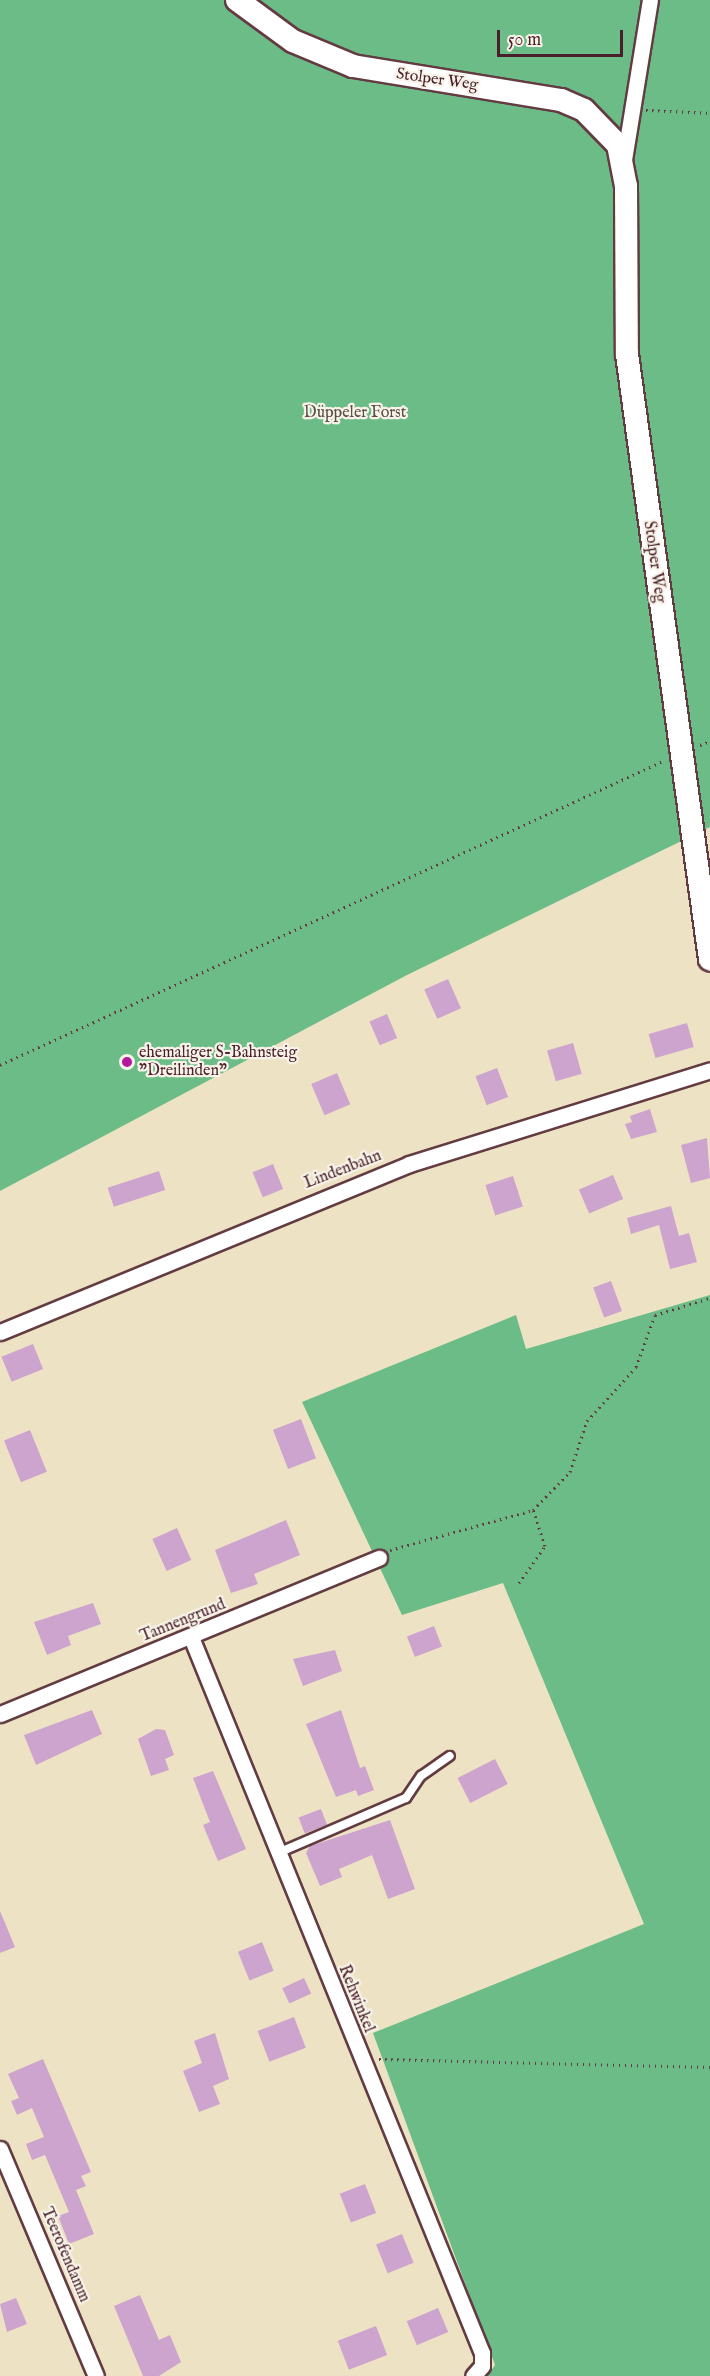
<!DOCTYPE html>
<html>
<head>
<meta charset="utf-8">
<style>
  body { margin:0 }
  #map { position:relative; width:710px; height:2376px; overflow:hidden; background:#eee2c4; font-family:"IM FELL English",serif }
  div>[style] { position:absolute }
  .forest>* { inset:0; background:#6cbc87 }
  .building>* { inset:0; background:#cca4ce; transform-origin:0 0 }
  .path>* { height:3px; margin-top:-1.5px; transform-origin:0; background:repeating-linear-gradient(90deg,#633c42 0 1.5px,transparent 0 6px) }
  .roads { filter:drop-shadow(2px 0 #633c42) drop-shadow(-2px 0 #633c42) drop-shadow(0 2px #633c42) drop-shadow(0 -2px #633c42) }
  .lane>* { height:8px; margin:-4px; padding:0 4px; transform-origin:4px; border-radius:4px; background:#fff }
  .street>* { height:15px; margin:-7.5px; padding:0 7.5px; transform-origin:7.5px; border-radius:7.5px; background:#fff }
  .secondary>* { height:22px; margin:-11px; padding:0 11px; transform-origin:11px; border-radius:11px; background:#fff }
  .dots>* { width:16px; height:16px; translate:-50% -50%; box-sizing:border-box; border:3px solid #f7f3e8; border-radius:50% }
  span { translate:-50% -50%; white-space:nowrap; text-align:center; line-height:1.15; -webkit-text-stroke:4.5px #f7f3e8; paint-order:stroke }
  .street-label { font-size:16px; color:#4a1f2b }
  .park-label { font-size:16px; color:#594e48 }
  .poi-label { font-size:16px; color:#4a1f2b }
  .left { translate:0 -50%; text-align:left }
  .scale { position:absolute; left:497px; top:30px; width:126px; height:27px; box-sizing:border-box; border:3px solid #4a1f2b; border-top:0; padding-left:8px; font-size:18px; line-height:21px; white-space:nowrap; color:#4a1f2b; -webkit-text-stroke:4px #f7f3e8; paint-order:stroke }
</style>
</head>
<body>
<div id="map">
  <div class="forest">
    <div style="clip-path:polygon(0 0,710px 0,710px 827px,407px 975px,0 1191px)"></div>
    <div style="clip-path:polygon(710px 1295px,710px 2376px,487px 2376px,495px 2365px,373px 2033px,644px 1924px,503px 1583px,402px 1615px,302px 1402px,516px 1315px,526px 1349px)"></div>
  </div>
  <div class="building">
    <div style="left:448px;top:979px;width:32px;height:26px;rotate:66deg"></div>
    <div style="left:387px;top:1014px;width:26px;height:19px;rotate:67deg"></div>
    <div style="left:687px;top:1023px;width:25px;height:40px;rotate:74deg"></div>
    <div style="left:573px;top:1043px;width:32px;height:27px;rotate:74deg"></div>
    <div style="left:497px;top:1068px;width:31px;height:23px;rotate:69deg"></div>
    <div style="left:337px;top:1073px;width:34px;height:28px;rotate:67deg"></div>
    <div style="clip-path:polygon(650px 1109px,657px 1132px,631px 1139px,625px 1124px,632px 1122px,630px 1116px)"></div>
    <div style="clip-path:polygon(707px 1138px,710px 1178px,691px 1183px,681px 1145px)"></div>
    <div style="left:273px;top:1164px;width:27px;height:22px;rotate:68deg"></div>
    <div style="left:159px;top:1171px;width:20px;height:54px;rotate:72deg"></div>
    <div style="left:613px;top:1175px;width:26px;height:37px;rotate:67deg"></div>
    <div style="left:513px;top:1176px;width:32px;height:29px;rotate:72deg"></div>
    <div style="clip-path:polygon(671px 1206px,679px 1236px,689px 1233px,697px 1262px,670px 1269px,659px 1225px,631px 1234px,627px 1218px)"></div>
    <div style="left:611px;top:1281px;width:32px;height:19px;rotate:70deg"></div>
    <div style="left:33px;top:1344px;width:27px;height:34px;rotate:68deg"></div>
    <div style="left:301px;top:1419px;width:42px;height:30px;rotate:69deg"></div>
    <div style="left:30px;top:1430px;width:45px;height:28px;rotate:68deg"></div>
    <div style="clip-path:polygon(286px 1520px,300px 1555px,254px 1574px,258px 1584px,231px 1593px,215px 1550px)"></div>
    <div style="left:177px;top:1528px;width:35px;height:27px;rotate:66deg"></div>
    <div style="clip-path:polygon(93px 1603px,101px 1624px,68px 1636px,71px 1645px,47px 1655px,34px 1622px)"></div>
    <div style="left:434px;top:1626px;width:22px;height:29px;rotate:69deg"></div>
    <div style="clip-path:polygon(335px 1650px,342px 1671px,303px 1686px,293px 1659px)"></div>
    <div style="clip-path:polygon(92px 1710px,102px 1734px,36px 1765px,24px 1735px)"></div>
    <div style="clip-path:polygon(341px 1710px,360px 1768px,365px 1766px,374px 1790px,358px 1796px,356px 1790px,336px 1797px,306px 1724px)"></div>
    <div style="clip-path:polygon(156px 1729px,165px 1730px,174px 1755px,165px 1759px,169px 1770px,151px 1776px,138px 1739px)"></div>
    <div style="left:495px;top:1759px;width:28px;height:42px;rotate:63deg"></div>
    <div style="clip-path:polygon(213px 1771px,246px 1849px,218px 1861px,203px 1825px,210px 1822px,193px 1778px)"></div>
    <div style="left:321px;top:1809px;width:17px;height:24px;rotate:69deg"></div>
    <div style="clip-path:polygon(390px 1820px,415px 1889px,388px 1899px,372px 1855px,339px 1869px,342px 1877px,320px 1886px,306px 1853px,310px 1846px)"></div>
    <div style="clip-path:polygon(0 1911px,15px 1947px,0 1953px)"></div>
    <div style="left:262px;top:1942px;width:31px;height:26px;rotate:68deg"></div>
    <div style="left:304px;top:1978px;width:17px;height:24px;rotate:65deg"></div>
    <div style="left:294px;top:2017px;width:33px;height:39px;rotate:69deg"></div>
    <div style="clip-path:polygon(215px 2033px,229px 2079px,213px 2086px,220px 2104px,199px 2112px,183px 2071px,202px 2063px,194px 2041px)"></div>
    <div style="clip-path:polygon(43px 2059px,91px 2172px,81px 2176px,86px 2186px,76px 2190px,94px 2234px,69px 2244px,58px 2216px,69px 2212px,45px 2155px,32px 2160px,26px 2144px,44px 2137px,32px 2108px,17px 2115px,11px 2101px,19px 2098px,8px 2074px)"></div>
    <div style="left:365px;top:2184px;width:31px;height:27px;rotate:69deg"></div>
    <div style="left:402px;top:2234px;width:31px;height:28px;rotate:68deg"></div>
    <div style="clip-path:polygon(140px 2295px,159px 2340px,170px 2335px,181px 2362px,159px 2376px,143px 2376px,114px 2306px)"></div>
    <div style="clip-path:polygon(16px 2298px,27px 2324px,7px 2332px,0 2304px)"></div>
    <div style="left:438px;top:2308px;width:26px;height:34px;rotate:67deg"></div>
    <div style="left:376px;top:2326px;width:31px;height:41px;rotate:69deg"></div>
  </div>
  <div class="path">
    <div style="left:646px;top:110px;width:64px;rotate:2.7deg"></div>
    <div style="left:700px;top:745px;width:11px;rotate:-22deg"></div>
    <div style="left:0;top:1065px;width:729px;rotate:-24.63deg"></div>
    <div style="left:390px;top:1550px;width:148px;rotate:-15.6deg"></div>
    <div style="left:533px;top:1510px;width:53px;rotate:-45.8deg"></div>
    <div style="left:570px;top:1472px;width:54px;rotate:-71.6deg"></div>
    <div style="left:587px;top:1421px;width:73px;rotate:-47.8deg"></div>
    <div style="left:636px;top:1367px;width:55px;rotate:-69.9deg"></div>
    <div style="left:655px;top:1315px;width:58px;rotate:-17.2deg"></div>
    <div style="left:519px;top:1583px;width:45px;rotate:-54.9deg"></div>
    <div style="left:545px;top:1546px;width:38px;rotate:-108deg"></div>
    <div style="left:379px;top:2059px;width:331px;rotate:1.4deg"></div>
  </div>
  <div class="roads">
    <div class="lane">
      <div style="left:278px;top:1853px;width:139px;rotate:-23.3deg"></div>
      <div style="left:406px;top:1798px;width:27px;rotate:-56deg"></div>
      <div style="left:421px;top:1776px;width:35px;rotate:-35deg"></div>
    </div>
    <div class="street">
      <div style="left:624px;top:160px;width:162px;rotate:-80.8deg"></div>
      <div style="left:0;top:1332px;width:442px;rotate:-22.3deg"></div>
      <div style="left:409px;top:1164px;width:315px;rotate:-17.3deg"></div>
      <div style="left:191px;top:1637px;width:773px;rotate:67.88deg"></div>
      <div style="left:482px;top:2353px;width:13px;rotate:90deg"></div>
      <div style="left:482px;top:2366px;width:13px;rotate:132deg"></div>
      <div style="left:0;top:1714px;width:410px;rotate:-22.4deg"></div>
      <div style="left:0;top:2149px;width:246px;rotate:67.1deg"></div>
    </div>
    <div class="secondary">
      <div style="left:237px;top:0;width:69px;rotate:36.2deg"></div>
      <div style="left:293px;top:41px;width:65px;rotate:22.6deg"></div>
      <div style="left:353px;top:66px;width:211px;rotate:9.3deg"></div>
      <div style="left:561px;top:100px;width:25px;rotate:23deg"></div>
      <div style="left:584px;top:110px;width:49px;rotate:45.8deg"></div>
      <div style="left:618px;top:145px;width:42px;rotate:79deg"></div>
      <div style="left:626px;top:186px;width:168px;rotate:89.7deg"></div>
      <div style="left:627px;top:354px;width:611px;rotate:82.19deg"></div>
    </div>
  </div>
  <div class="dots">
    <div style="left:127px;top:1062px;background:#b5179e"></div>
  </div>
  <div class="street-label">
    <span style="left:437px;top:80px;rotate:8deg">Stolper Weg</span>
    <span style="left:654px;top:562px;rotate:82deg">Stolper Weg</span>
    <span style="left:343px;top:1170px;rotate:-21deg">Lindenbahn</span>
    <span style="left:183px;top:1621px;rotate:-22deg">Tannengrund</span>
    <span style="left:356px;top:1999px;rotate:68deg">Rehwinkel</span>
    <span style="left:65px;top:2255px;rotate:67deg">Teerofendamm</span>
  </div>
  <div class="park-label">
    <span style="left:355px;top:413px">Düppeler Forst</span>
  </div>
  <div class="poi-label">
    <span class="left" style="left:139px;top:1062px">ehemaliger S-Bahnsteig<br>"Dreilinden"</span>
  </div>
  <div class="scale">50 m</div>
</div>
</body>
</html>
